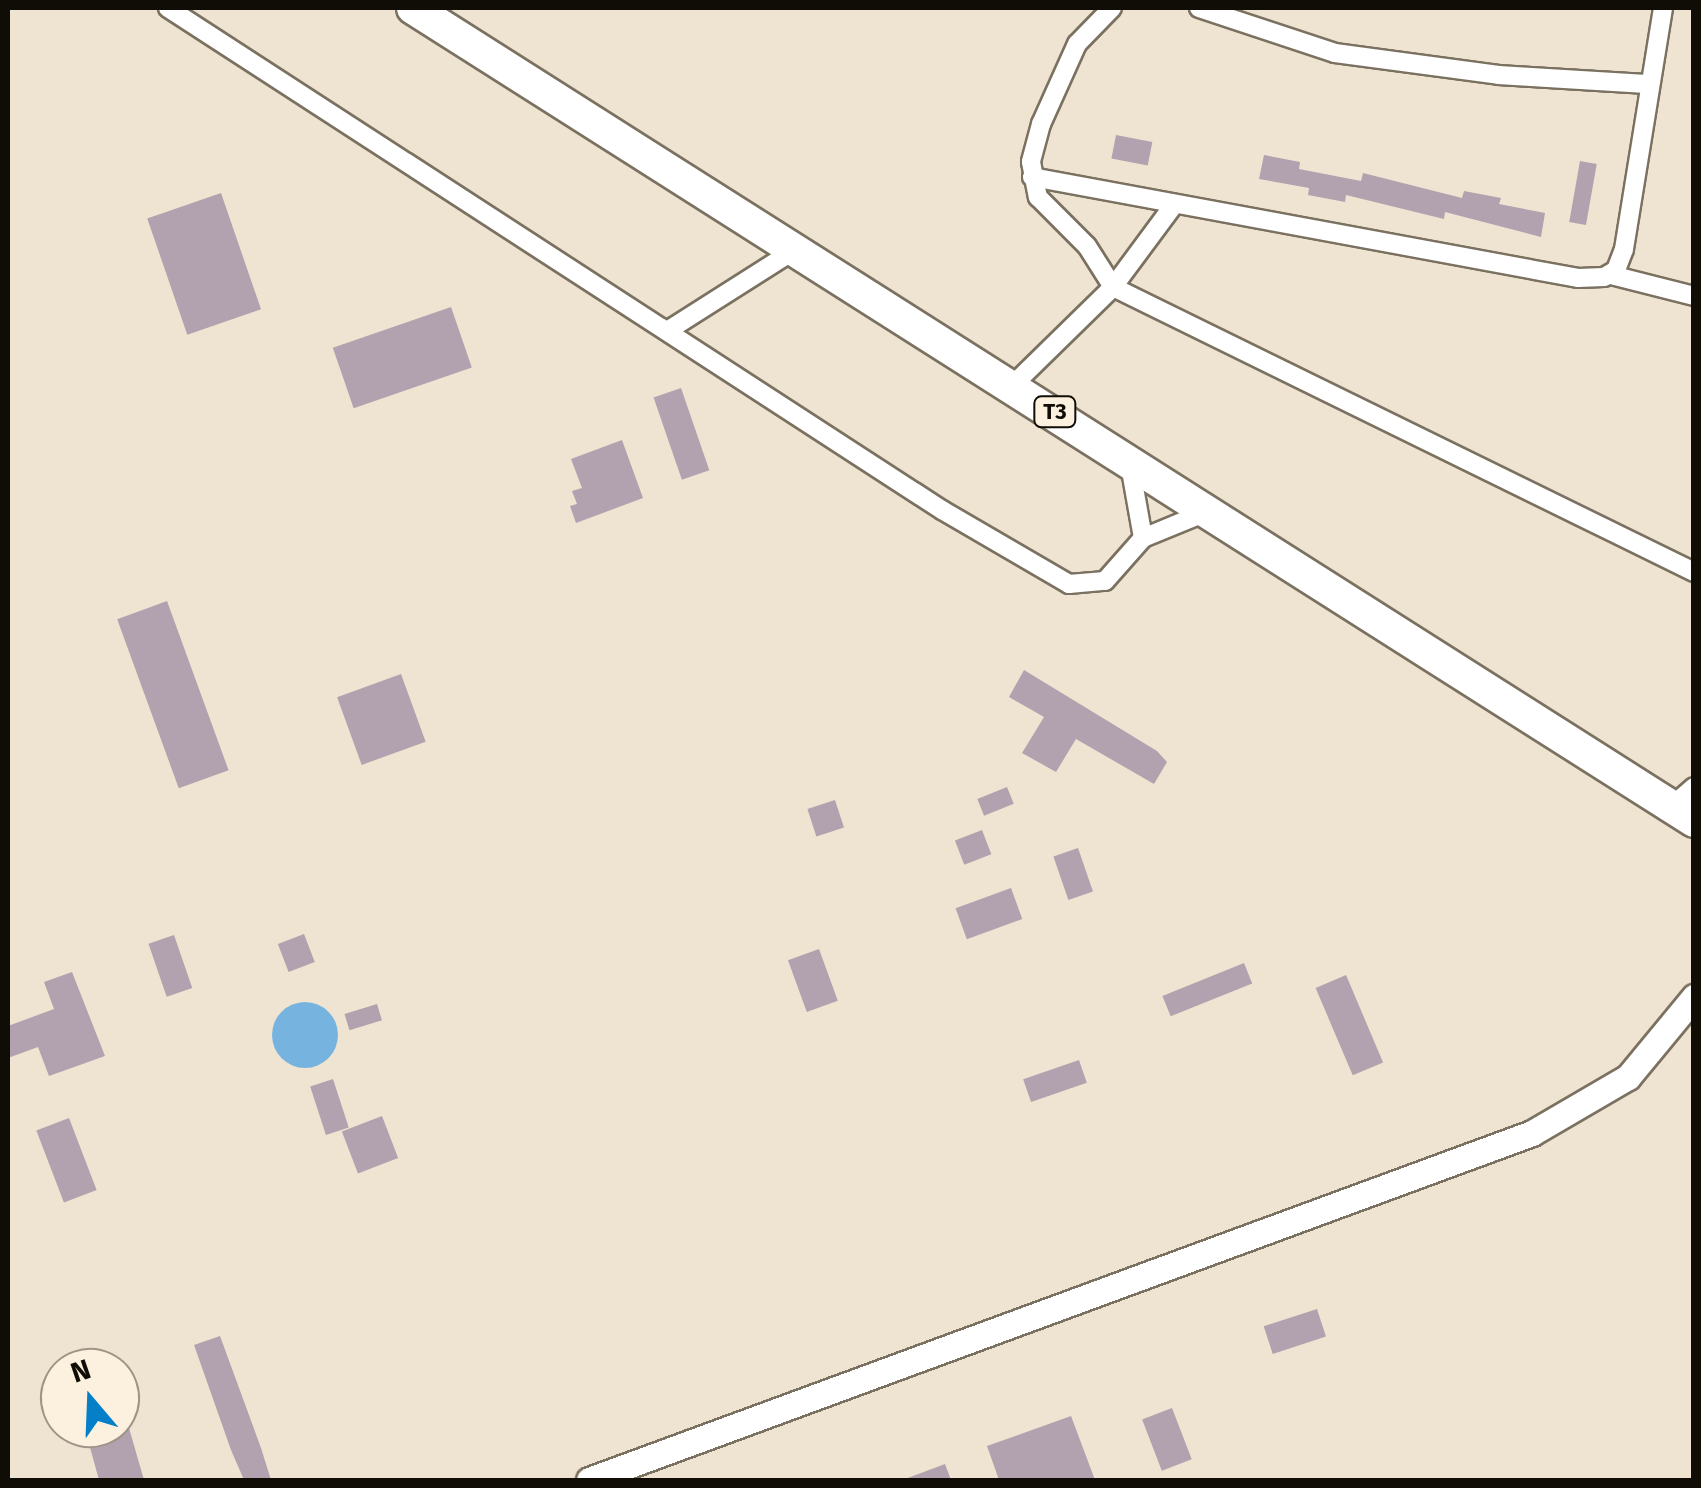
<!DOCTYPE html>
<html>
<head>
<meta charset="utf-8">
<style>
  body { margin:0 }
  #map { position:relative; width:1701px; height:1488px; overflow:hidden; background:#efe4d1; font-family:"Fira Sans",sans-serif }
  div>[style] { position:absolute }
  .water>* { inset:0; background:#76b4df }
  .round { border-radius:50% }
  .building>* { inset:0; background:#b2a1af; transform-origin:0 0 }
  .roads { filter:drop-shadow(2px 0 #7b7160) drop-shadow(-2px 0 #7b7160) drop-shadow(0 2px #7b7160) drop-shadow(0 -2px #7b7160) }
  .street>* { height:18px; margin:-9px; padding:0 9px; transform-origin:9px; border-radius:9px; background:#fff }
  .secondary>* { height:25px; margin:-12.5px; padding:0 12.5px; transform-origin:12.5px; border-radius:12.5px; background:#fff }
  .highway>* { height:32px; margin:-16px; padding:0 16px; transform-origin:16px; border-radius:16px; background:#fff }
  span { translate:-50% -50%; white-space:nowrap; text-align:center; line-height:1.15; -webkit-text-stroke:8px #fcf1de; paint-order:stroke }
  .shield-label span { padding:2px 8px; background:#fcf1de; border:2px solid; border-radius:8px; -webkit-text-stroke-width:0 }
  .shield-label { font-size:22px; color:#100c06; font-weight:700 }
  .frame { position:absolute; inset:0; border:10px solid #100c06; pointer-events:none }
  .north { position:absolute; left:40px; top:1348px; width:100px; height:100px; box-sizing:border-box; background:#fcf1de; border:2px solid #9e9588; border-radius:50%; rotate:341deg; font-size:28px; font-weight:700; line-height:40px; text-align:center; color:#100c06 }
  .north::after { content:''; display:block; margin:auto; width:35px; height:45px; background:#047fc8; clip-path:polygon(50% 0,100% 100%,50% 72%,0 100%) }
</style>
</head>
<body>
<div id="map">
  <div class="water">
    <div class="round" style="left:272px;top:1002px;width:66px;height:66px"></div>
  </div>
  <div class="building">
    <div style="left:1116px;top:135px;width:37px;height:24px;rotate:11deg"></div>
    <div style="clip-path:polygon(1264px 155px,1300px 162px,1299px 169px,1361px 181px,1363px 173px,1462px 198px,1464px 191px,1501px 198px,1499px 204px,1545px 213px,1541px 237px,1445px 212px,1444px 219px,1346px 195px,1345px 202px,1308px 195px,1309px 188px,1259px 179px)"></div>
    <div style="left:1580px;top:161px;width:17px;height:62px;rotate:10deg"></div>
    <div style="left:221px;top:193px;width:123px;height:78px;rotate:71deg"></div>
    <div style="left:451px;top:307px;width:64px;height:125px;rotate:71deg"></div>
    <div style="left:681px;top:388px;width:87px;height:29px;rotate:71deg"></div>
    <div style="clip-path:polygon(622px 440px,643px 498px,576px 523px,570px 506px,577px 504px,572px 491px,582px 488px,571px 459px)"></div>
    <div style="left:167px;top:601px;width:180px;height:53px;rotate:70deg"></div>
    <div style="clip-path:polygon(1024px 670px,1157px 751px,1167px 762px,1154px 784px,1076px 739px,1056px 772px,1022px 753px,1044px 717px,1009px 697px)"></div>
    <div style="left:401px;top:674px;width:72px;height:68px;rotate:70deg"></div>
    <div style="left:1007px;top:787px;width:18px;height:32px;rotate:68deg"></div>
    <div style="left:835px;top:800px;width:29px;height:29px;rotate:72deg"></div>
    <div style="left:982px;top:830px;width:26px;height:29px;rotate:69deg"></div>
    <div style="left:1078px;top:848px;width:46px;height:26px;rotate:71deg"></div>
    <div style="left:1011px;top:888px;width:33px;height:59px;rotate:70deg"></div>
    <div style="left:304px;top:934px;width:30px;height:28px;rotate:69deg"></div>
    <div style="left:174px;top:935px;width:56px;height:27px;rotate:71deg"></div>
    <div style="left:819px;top:949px;width:55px;height:33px;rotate:70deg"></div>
    <div style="left:1244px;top:963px;width:22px;height:88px;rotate:68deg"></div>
    <div style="clip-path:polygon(72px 972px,105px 1056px,49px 1076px,38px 1047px,8px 1058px,8px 1026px,54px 1009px,44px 982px)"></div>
    <div style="left:1346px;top:975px;width:95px;height:33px;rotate:67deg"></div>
    <div style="left:377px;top:1004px;width:17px;height:34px;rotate:73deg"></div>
    <div style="left:1079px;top:1060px;width:24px;height:59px;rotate:71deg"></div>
    <div style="left:333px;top:1079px;width:51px;height:24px;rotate:72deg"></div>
    <div style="left:382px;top:1116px;width:45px;height:43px;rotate:69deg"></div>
    <div style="left:69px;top:1118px;width:77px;height:35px;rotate:69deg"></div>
    <div style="left:1317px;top:1309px;width:29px;height:56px;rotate:72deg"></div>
    <div style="clip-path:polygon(220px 1336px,261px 1448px,271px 1480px,244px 1480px,231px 1450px,194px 1345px)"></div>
    <div style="left:1172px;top:1408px;width:55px;height:32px;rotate:69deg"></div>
    <div style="clip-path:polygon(1071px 1416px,1095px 1480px,999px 1480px,987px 1446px)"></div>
    <div style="clip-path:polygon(129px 1428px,144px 1480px,99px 1480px,88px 1440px)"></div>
    <div style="clip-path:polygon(945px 1464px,951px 1480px,905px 1480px,905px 1479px)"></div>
  </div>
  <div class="roads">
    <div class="street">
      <div style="left:168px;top:8px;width:923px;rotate:32.97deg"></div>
      <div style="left:942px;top:510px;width:147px;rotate:30.2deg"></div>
      <div style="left:1069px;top:584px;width:36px;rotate:-5deg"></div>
      <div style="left:1105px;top:581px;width:57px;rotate:-48.5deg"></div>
      <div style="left:1143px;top:538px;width:68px;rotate:-22.4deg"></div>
      <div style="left:1112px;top:8px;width:50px;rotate:134.2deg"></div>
      <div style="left:1077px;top:44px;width:88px;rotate:114.2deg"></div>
      <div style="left:1041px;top:124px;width:39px;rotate:105deg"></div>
      <div style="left:1031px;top:162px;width:36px;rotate:79deg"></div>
      <div style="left:1038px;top:197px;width:69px;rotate:45deg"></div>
      <div style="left:1087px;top:246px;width:49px;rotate:57.6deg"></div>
      <div style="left:1113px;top:287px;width:101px;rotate:-53.5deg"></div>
      <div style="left:1199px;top:8px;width:143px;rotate:18.3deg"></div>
      <div style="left:1335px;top:53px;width:165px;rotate:7.6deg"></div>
      <div style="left:1499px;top:75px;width:147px;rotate:3.5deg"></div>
      <div style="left:1032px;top:177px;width:555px;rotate:10.48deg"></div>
      <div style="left:1578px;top:278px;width:26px;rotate:-2deg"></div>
      <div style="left:1604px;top:277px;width:14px;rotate:-30deg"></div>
      <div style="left:1616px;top:270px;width:22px;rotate:-69deg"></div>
      <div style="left:1624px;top:249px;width:244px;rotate:-80.8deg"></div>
      <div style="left:1611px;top:275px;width:86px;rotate:14.2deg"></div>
      <div style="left:667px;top:331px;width:153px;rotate:-32.4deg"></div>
      <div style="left:1013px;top:385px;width:140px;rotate:-44.4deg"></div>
      <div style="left:1113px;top:287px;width:647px;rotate:26.13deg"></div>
      <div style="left:1130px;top:465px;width:74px;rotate:79.9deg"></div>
      <div style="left:1671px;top:807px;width:30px;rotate:-41deg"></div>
    </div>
    <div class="secondary">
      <div style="left:589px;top:1480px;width:1005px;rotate:-20.2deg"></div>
      <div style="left:1532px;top:1133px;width:111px;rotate:-30.3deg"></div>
      <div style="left:1628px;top:1077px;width:104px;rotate:-50.5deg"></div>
    </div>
    <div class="highway">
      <div style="left:413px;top:8px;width:1517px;rotate:32.4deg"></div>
    </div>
  </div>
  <div class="shield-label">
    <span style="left:1055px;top:412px">T3</span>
  </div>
  <div class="frame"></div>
  <div class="north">N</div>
</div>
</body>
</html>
